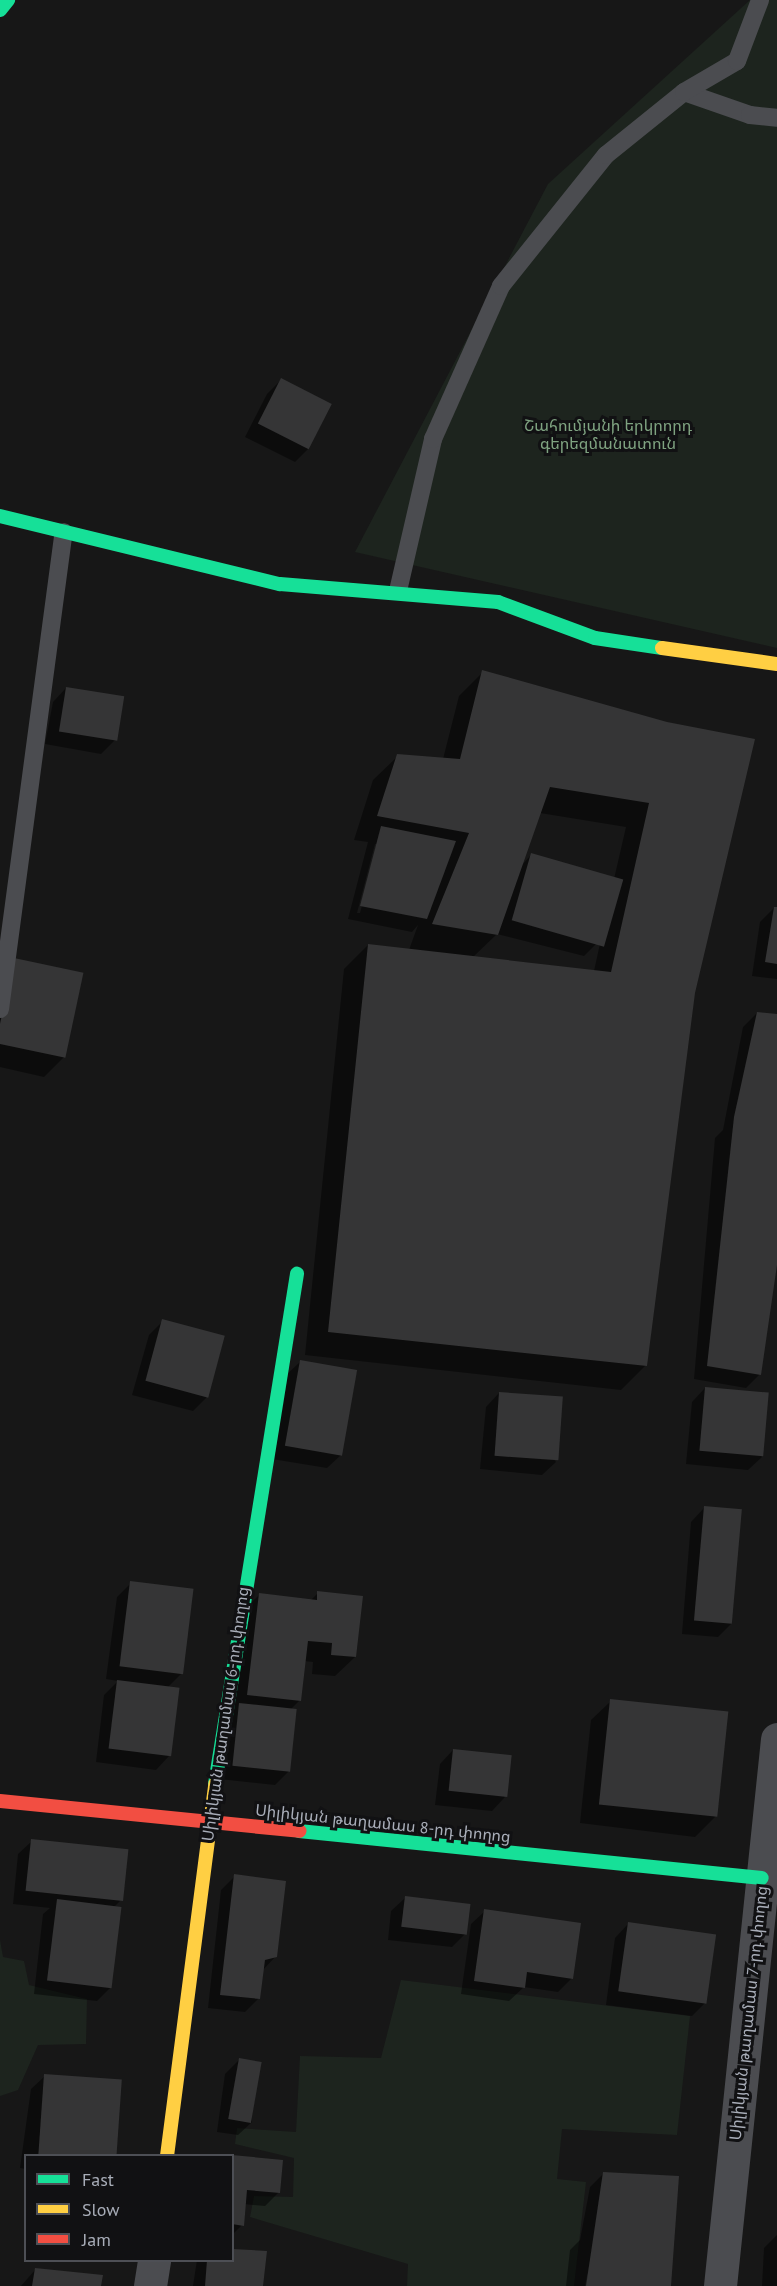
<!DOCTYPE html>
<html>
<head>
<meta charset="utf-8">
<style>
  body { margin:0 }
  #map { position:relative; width:777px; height:2286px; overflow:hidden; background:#171717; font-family:"PT Sans","Noto Sans Armenian",sans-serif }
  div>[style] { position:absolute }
  .green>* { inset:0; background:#1d241e }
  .shadow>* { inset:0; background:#0007 }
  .building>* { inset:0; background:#353536; transform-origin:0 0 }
  .lane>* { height:18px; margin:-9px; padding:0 9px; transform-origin:9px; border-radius:9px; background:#4b4c50 }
  .street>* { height:33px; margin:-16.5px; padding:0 16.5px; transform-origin:16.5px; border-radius:16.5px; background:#4b4c50 }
  .fast>* { height:14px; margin:-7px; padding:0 7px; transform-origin:7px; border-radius:7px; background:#16e098 }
  .slow>* { height:14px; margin:-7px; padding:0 7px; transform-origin:7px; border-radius:7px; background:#ffcf43 }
  .jam>* { height:14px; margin:-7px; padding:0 7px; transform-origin:7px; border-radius:7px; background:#f24e42 }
  span { translate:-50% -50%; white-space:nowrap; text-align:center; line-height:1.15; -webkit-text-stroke:6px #111113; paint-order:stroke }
  .park-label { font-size:16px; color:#7fa381 }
  .street-label { font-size:16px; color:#a8adb8 }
  .legend { position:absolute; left:24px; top:2154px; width:210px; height:108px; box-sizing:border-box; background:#111113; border:2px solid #4d4f55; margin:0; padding:8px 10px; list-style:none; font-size:18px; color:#a8adb8 }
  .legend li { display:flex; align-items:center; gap:12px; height:30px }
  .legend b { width:30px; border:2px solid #4d4f55 }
</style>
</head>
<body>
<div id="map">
  <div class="green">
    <div style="clip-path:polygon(750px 0,777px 0,777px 648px,355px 552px,548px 184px)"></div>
    <div style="clip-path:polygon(0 1940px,3px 1957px,24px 1961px,29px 1985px,87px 1999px,86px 2044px,38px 2045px,18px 2090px,0 2096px)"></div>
    <div style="clip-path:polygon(401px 1980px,690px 2016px,677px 2135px,562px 2129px,557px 2179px,586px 2182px,574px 2286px,407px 2286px,408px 2264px,250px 2217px,254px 2196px,293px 2197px,294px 2158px,235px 2144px,237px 2128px,296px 2132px,300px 2056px,381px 2058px)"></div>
  </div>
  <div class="shadow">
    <div style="clip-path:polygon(281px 380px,330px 405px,308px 449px,295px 462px,245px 437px,267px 394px)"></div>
    <div style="clip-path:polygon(evenodd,483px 672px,667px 723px,694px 992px,645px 1366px,621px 1390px,305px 1355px,344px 969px,368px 945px,409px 950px,418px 925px,412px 932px,348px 919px,368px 842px,354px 840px,373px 780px,398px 756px,443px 759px,459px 696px,483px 672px,540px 813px,626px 827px,614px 879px,531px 855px,521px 866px,540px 813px,483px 672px,375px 844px,378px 844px,360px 913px,357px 913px,375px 844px,483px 672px,497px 934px,584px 956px,601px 939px,594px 971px,473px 957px,497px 934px)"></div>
    <div style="clip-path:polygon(66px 688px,115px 740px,101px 754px,45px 744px,53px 702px)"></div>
    <div style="clip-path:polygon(774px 908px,777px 909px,777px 979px,752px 976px,760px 922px)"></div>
    <div style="clip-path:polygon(0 974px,64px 1057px,44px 1077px,0 1067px)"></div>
    <div style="clip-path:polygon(757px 1013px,777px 1015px,777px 1254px,759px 1375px,746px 1388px,694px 1379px,715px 1138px,723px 1130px,743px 1027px)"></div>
    <div style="clip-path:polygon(163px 1321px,223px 1337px,206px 1398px,193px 1411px,132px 1395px,149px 1335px)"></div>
    <div style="clip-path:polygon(300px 1362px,341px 1455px,327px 1468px,272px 1459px,286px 1375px)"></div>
    <div style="clip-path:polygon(705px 1388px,762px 1457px,748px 1470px,686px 1464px,692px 1402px)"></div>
    <div style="clip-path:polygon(499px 1393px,556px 1462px,542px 1475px,480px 1469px,486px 1407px)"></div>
    <div style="clip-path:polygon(704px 1508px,732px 1623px,718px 1637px,682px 1634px,691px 1522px)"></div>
    <div style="clip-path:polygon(131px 1583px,181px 1674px,167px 1688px,169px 1756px,156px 1770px,96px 1762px,104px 1695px,118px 1681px,106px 1679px,117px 1597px)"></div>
    <div style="clip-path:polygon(318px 1593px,355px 1657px,335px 1676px,312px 1674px,313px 1662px,304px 1661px,300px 1700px,290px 1710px,289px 1771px,275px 1785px,219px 1779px,240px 1614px,259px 1595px,310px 1601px)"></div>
    <div style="clip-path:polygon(611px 1701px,715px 1817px,695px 1837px,580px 1823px,591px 1720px)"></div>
    <div style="clip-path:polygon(453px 1750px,505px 1797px,492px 1811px,435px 1805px,440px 1764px)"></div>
    <div style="clip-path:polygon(32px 1841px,121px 1900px,113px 1908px,111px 1987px,97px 2001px,34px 1994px,43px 1914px,50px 1908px,13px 1904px,18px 1854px)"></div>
    <div style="clip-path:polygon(235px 1876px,276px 1956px,262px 1971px,258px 1999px,245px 2012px,208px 2008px,221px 1890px)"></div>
    <div style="clip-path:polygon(405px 1898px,466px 1933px,452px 1947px,388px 1940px,391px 1911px)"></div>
    <div style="clip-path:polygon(485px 1911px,572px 1978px,558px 1992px,524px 1987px,509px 2001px,461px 1994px,471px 1924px)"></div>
    <div style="clip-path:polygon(628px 1924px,706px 2002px,692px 2016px,606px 2005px,615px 1938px)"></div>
    <div style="clip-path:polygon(239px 2060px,252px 2122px,238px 2135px,217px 2132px,225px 2074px)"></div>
    <div style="clip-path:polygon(45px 2076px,114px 2156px,26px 2156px,26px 2169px,20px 2168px,31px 2089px)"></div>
    <div style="clip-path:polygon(232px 2156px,279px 2192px,265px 2206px,244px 2204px,242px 2225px,232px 2235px)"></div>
    <div style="clip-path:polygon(603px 2174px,669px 2286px,588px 2286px,592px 2251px,585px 2286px,566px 2286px,570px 2250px,580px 2240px,590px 2187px)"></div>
    <div style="clip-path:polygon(777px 2235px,777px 2286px,762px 2286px,764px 2248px)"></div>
    <div style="clip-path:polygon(197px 2260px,232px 2260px,262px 2286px,193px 2286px)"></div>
    <div style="clip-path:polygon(35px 2270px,99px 2286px,21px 2286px)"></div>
  </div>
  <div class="building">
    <div style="left:281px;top:378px;width:57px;height:51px;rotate:27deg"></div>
    <div style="clip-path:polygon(482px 670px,667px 722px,755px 739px,695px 993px,647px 1366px,328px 1332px,368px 944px,611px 972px,649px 803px,550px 787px,498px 935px,432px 924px,469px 833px,377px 816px,397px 754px,460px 759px)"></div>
    <div style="left:66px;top:687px;width:59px;height:45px;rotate:9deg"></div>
    <div style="clip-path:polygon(381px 826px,456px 841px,427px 919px,360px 906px)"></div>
    <div style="left:531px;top:853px;width:96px;height:70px;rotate:16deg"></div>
    <div style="clip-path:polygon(774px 907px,777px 907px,777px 964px,765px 962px)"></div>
    <div style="left:14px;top:958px;width:71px;height:87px;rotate:12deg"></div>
    <div style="clip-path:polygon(757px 1012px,777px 1014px,777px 1265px,761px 1375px,707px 1366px,734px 1117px)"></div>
    <div style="left:162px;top:1319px;width:65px;height:64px;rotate:15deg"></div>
    <div style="left:300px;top:1360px;width:58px;height:87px;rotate:10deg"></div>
    <div style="left:705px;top:1387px;width:64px;height:64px;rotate:5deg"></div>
    <div style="left:499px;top:1392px;width:64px;height:64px;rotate:4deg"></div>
    <div style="left:704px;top:1506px;width:38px;height:115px;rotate:5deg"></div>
    <div style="left:130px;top:1581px;width:64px;height:86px;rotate:7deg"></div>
    <div style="clip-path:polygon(317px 1591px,363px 1596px,356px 1657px,331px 1655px,332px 1643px,308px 1641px,301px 1701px,247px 1695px,259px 1593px,317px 1600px)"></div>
    <div style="left:117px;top:1680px;width:63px;height:69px;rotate:7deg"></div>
    <div style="left:610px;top:1699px;width:119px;height:106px;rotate:6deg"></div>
    <div style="left:239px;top:1703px;width:58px;height:63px;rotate:6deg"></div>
    <div style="left:453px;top:1749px;width:59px;height:42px;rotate:6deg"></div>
    <div style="left:31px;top:1839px;width:98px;height:52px;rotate:6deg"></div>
    <div style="clip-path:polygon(234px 1874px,286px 1881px,277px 1957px,265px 1960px,260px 1999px,220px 1995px)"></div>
    <div style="left:405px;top:1896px;width:66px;height:31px;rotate:7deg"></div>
    <div style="left:57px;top:1899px;width:65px;height:82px;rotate:7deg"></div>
    <div style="clip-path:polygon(484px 1909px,581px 1923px,573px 1979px,527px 1972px,525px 1988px,474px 1981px)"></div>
    <div style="left:628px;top:1922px;width:89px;height:70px;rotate:8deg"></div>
    <div style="left:239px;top:2058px;width:23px;height:62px;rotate:10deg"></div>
    <div style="left:44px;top:2074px;width:78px;height:82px;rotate:4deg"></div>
    <div style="clip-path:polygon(232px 2155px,283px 2160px,280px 2193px,247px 2190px,244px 2226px,232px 2224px)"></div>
    <div style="clip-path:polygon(603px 2172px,679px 2176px,671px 2286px,586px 2286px)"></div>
    <div style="clip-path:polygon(232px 2249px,267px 2251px,263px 2286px,205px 2286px,207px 2260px,232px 2260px)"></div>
    <div style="clip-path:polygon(35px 2268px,103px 2275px,101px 2286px,32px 2286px)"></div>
  </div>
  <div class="lane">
    <div style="left:684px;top:92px;width:70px;rotate:19.2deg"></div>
    <div style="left:750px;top:115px;width:27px;rotate:6deg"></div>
    <div style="left:398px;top:591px;width:156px;rotate:-77deg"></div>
    <div style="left:433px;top:439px;width:167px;rotate:-66deg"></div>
    <div style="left:501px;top:286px;width:168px;rotate:-51.3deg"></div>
    <div style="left:606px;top:155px;width:100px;rotate:-38.9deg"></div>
    <div style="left:684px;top:92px;width:61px;rotate:-30.3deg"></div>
    <div style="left:737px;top:61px;width:65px;rotate:-69.3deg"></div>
    <div style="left:0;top:1009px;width:481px;rotate:-82.4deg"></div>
  </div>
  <div class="street">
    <div style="left:150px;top:2286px;width:26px;rotate:-81deg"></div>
    <div style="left:720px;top:2286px;width:550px;rotate:-84.05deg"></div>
  </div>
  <div class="fast">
    <div style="left:0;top:10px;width:13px;rotate:-51deg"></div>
    <div style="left:0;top:516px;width:288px;rotate:13.7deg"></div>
    <div style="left:280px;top:584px;width:219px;rotate:4.7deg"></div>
    <div style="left:498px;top:602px;width:103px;rotate:20.4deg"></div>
    <div style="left:595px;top:638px;width:68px;rotate:8.5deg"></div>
    <div style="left:215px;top:1784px;width:517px;rotate:-80.87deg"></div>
    <div style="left:299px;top:1831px;width:465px;rotate:5.8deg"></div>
  </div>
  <div class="slow">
    <div style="left:662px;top:648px;width:116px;rotate:7.9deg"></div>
    <div style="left:167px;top:2156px;width:375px;rotate:-82.6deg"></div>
  </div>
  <div class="jam">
    <div style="left:0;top:1801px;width:301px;rotate:5.7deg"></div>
  </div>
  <div class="park-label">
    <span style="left:608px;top:434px">Շահումյանի երկրորդ<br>գերեզմանատուն</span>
  </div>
  <div class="street-label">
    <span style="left:225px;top:1714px;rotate:-82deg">Սիլիկյան թաղամաս 6-րդ փողոց</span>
    <span style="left:383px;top:1823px;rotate:6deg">Սիլիկյան թաղամաս 8-րդ փողոց</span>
    <span style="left:748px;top:2013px;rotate:-84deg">Սիլիկյան թաղամաս 7-րդ փողոց</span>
  </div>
  <ul class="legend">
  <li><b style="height:8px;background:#16e098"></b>Fast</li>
  <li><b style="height:8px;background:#ffcf43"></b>Slow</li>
  <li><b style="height:8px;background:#f24e42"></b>Jam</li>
  </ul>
</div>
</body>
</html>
